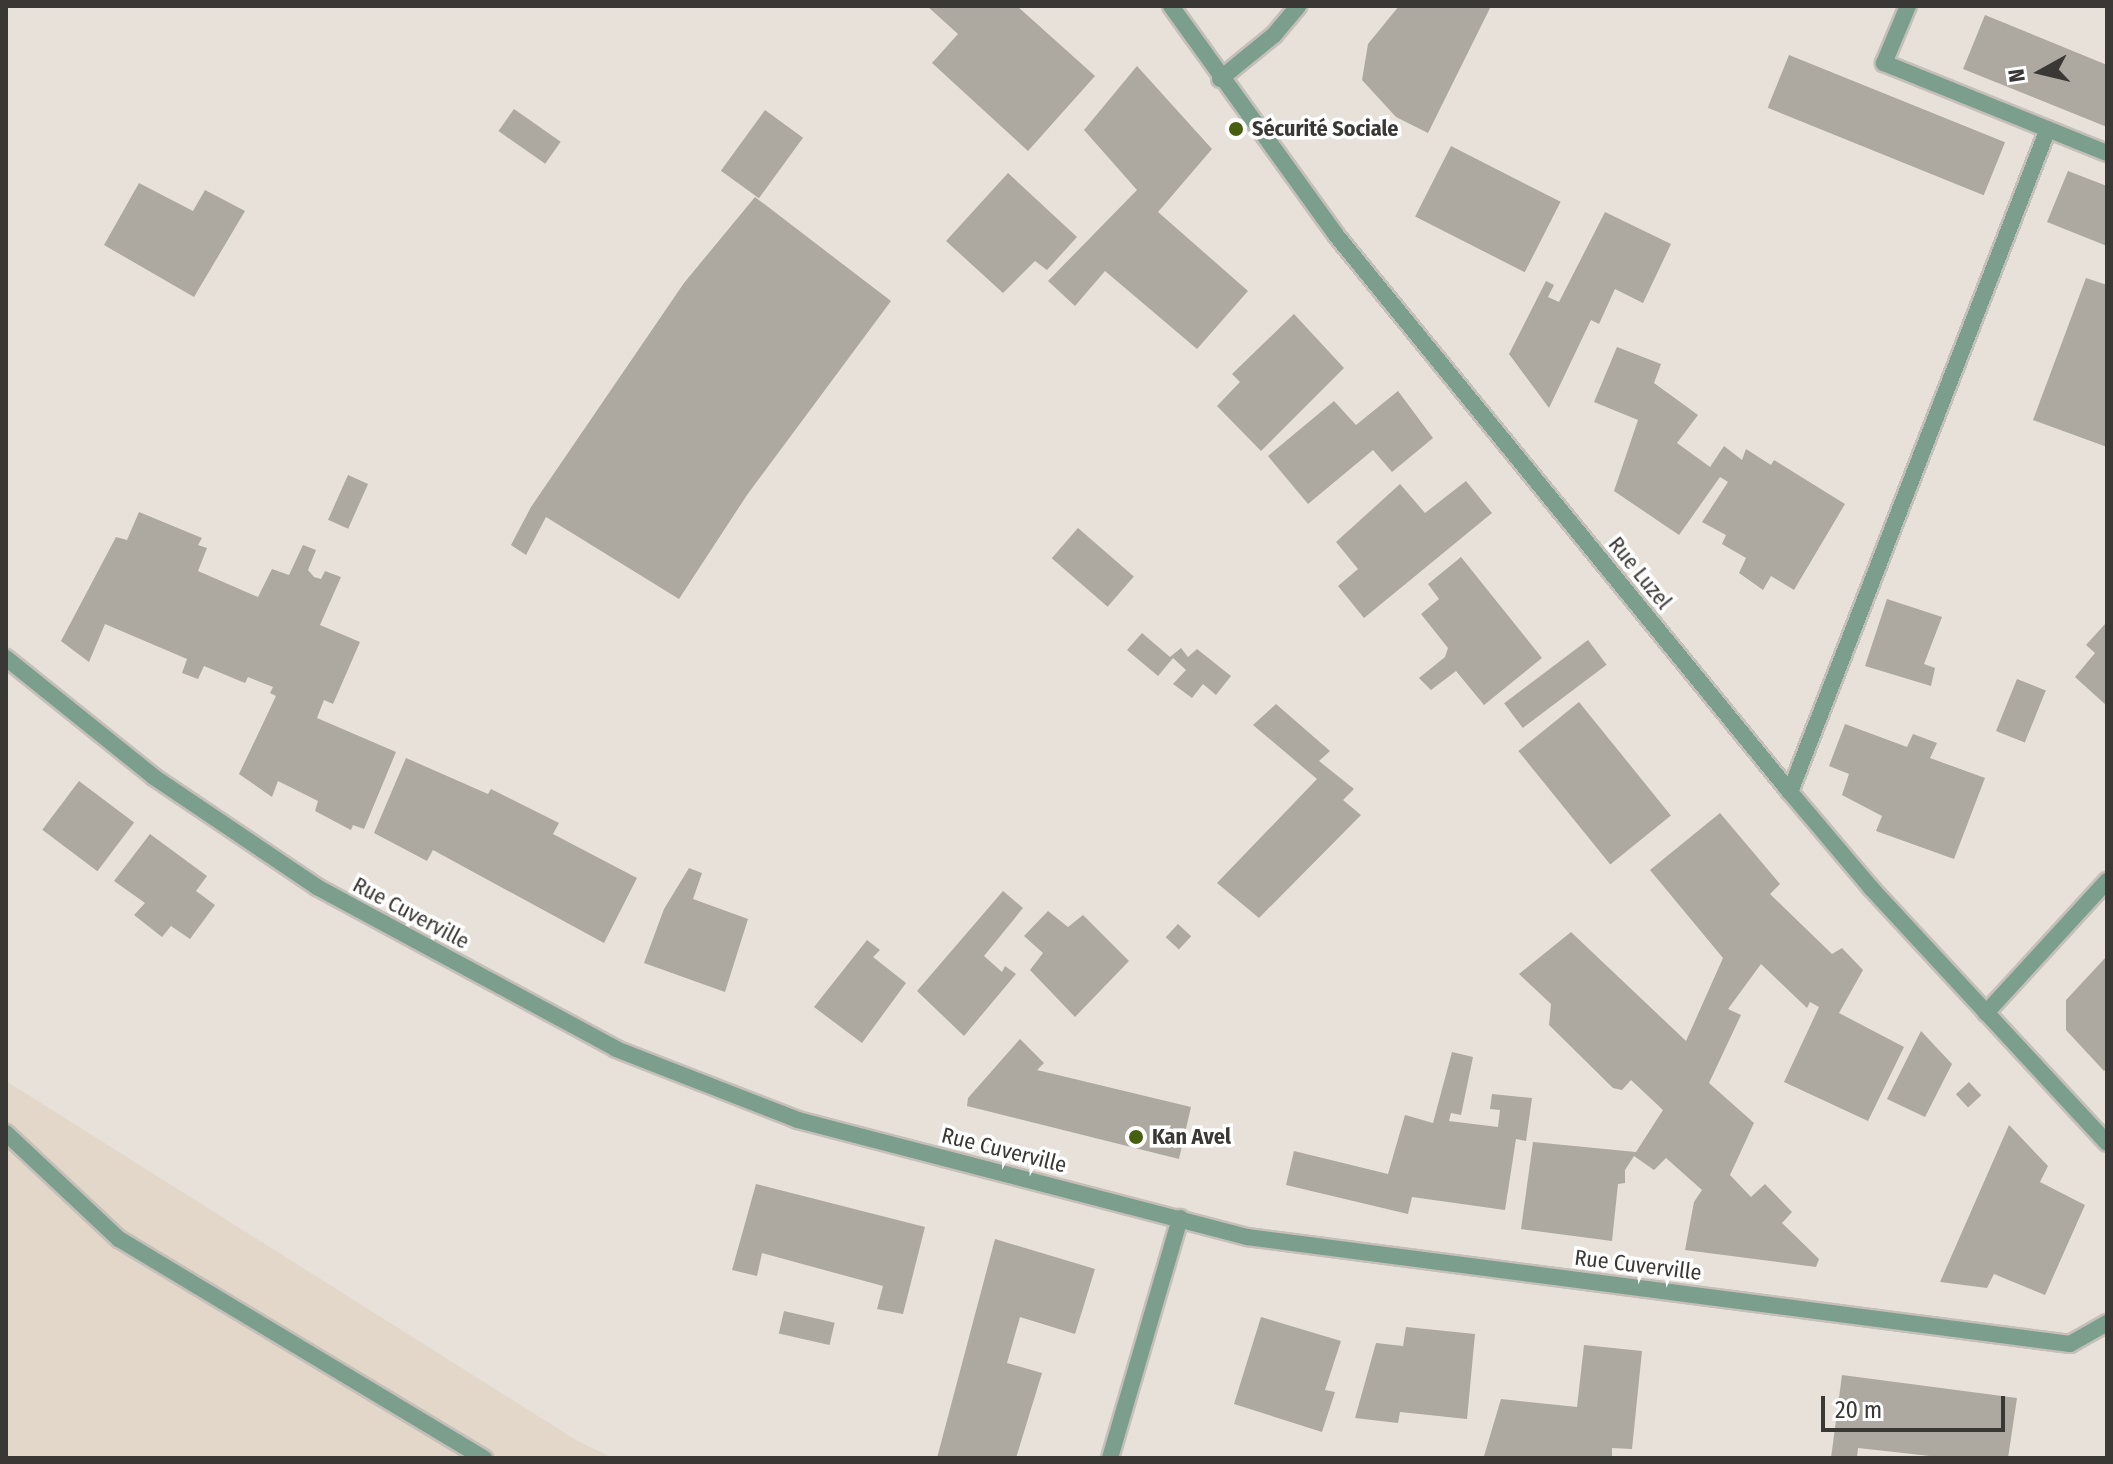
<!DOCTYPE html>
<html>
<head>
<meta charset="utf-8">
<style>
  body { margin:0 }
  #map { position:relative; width:2113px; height:1464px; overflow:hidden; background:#e7e1d9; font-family:"Fira Sans Condensed",sans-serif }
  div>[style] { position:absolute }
  .built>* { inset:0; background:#e2d7c8 }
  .building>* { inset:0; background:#ada8a0; transform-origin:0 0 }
  .roads { filter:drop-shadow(2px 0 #c4bfb8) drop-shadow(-2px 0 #c4bfb8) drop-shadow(0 2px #c4bfb8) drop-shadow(0 -2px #c4bfb8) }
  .service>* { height:16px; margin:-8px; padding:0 8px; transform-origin:8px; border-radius:8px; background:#7c9e8c }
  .minor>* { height:16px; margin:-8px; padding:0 8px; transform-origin:8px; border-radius:8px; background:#7c9e8c }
  .tertiary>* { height:16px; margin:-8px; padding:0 8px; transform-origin:8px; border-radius:8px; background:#7c9e8c }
  .dots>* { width:22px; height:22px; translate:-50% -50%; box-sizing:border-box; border:4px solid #fff; border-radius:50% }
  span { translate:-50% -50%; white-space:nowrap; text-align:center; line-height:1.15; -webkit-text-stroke:7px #fff; paint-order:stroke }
  .poi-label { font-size:22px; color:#3a3835; font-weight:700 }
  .left { translate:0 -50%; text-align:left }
  .street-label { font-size:22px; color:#3a3835 }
  .frame { position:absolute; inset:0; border:8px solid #3a3835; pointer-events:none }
  .north { position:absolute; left:2001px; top:32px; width:80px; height:80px; -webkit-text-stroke:6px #fff; paint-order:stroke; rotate:262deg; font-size:22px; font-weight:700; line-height:32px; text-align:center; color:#3a3835 }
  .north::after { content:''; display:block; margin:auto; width:28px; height:36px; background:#3a3835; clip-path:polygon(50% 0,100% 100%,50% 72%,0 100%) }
  .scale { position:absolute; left:1821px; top:1396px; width:184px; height:36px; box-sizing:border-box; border:4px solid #3a3835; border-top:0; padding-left:10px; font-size:24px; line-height:28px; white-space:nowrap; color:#3a3835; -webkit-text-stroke:6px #fff; paint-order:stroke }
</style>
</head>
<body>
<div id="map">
  <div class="built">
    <div style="clip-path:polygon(6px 1081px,576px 1440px,613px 1458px,6px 1458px)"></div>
  </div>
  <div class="building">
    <div style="clip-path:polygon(927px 6px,1017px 6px,1095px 76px,1028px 151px,932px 63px,958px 34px)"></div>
    <div style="clip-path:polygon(1399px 6px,1491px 6px,1428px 133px,1396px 117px,1362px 80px,1368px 44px)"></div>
    <div style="clip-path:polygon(1985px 15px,2107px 65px,2107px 127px,1963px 69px)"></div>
    <div style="left:1789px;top:55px;width:233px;height:57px;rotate:22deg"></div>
    <div style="clip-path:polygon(1137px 66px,1212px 149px,1158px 212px,1248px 291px,1197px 349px,1105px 271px,1075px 306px,1048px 281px,1137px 190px,1084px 130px)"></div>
    <div style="left:514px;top:109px;width:57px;height:27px;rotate:35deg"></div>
    <div style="left:765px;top:110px;width:47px;height:75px;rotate:36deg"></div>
    <div style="left:1451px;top:146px;width:123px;height:79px;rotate:27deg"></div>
    <div style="clip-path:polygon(2068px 171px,2107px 186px,2107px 246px,2047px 222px)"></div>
    <div style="clip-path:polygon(1008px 173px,1077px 237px,1047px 270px,1035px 261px,1003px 293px,946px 241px)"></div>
    <div style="clip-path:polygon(139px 183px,193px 211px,205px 190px,245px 211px,194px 297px,104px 245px)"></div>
    <div style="clip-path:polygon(755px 197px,891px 301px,747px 495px,679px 599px,546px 517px,526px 555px,511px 545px,531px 507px,684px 283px)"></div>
    <div style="clip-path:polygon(1605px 212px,1671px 244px,1643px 303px,1615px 289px,1599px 324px,1591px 320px,1549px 408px,1509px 354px,1546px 281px,1554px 285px,1548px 297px,1559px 302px)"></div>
    <div style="clip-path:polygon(2086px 278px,2107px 285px,2107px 447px,2033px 420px)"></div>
    <div style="clip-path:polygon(1294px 314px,1344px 368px,1261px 451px,1217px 406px,1240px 382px,1232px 374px)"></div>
    <div style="clip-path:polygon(1617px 347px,1661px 364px,1654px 383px,1698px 415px,1677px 443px,1710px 467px,1724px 446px,1742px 460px,1746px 449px,1771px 465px,1774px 460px,1845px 504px,1794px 590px,1771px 576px,1763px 590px,1739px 573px,1746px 558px,1722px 544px,1726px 535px,1702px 522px,1728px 482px,1720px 477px,1679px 535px,1614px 491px,1638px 420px,1594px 402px)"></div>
    <div style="clip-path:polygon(1398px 391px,1433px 438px,1392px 472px,1373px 450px,1308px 504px,1268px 456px,1334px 401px,1356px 425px)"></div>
    <div style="left:348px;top:475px;width:22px;height:49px;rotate:24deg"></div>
    <div style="clip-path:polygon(1466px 481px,1492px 513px,1364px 618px,1338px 586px,1358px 569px,1336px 542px,1400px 484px,1425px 513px)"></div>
    <div style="clip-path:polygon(139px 512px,202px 538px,198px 545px,207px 548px,198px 571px,258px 597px,272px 569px,289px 575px,303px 545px,316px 550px,308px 570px,314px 577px,321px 579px,325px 571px,341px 577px,320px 625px,360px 642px,333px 704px,324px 700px,317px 718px,396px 752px,364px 829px,353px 825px,351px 830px,315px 811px,318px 801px,278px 781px,272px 797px,239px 774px,276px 696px,270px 693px,273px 687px,248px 677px,245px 683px,204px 666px,198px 679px,182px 673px,187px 659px,105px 624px,89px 662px,61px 641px,116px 537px,127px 540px)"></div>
    <div style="left:1078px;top:528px;width:74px;height:40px;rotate:41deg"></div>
    <div style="clip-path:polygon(1461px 557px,1542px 658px,1484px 705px,1456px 671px,1431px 690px,1419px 678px,1445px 657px,1448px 648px,1421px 614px,1439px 599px,1428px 584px)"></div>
    <div style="clip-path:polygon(1887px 599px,1942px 617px,1924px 664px,1935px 668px,1931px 686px,1865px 666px)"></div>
    <div style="clip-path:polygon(2105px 624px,2107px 626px,2107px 706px,2075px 677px,2095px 653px,2086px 645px)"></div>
    <div style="clip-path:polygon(1142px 633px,1170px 657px,1181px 648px,1188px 657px,1197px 649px,1231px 676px,1216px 695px,1203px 684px,1192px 698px,1173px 684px,1186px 670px,1173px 658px,1158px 676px,1127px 650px)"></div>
    <div style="left:1588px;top:640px;width:31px;height:105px;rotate:53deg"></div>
    <div style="left:2017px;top:679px;width:31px;height:56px;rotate:22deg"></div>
    <div style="left:1579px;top:702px;width:146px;height:78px;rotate:51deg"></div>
    <div style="clip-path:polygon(1276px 704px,1330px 751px,1319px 761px,1354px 789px,1343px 800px,1361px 815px,1259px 918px,1217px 883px,1317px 779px,1253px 725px)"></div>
    <div style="clip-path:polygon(1845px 724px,1907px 747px,1913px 734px,1937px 743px,1930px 758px,1985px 778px,1954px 859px,1876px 831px,1882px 816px,1842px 795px,1849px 774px,1829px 766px)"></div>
    <div style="clip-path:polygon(406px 758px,488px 794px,491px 789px,559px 823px,553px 834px,637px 878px,604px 943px,433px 850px,427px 861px,374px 833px)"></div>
    <div style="left:79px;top:781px;width:69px;height:61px;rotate:37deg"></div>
    <div style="clip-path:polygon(1720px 813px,1780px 884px,1770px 894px,1832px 954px,1842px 948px,1863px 970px,1839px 1013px,1904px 1047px,1868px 1121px,1784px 1082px,1819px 1007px,1810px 1002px,1807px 1008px,1761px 964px,1728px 1009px,1741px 1015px,1709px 1083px,1754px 1123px,1730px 1175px,1751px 1197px,1765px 1184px,1792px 1212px,1782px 1223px,1819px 1259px,1816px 1267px,1685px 1250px,1694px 1202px,1702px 1190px,1666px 1158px,1654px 1170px,1634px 1156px,1625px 1170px,1625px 1183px,1618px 1184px,1612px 1241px,1521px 1229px,1533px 1142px,1636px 1152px,1663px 1110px,1631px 1080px,1622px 1090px,1613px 1088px,1549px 1025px,1551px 1004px,1519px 974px,1571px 932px,1686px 1041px,1723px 958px,1650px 870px)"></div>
    <div style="clip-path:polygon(150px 834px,207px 876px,196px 891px,215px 905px,190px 939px,171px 926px,162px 937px,134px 915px,145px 903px,114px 881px)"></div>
    <div style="clip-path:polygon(689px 868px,702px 873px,693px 899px,748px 919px,725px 992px,644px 963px,664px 909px)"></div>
    <div style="clip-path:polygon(1003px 891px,1023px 908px,984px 956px,1002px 972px,1005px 966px,1016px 974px,964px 1036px,917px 991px)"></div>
    <div style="clip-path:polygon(1048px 911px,1068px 927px,1083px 915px,1129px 961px,1075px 1017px,1030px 970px,1043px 953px,1024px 936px)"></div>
    <div style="left:1178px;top:924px;width:18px;height:18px;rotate:43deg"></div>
    <div style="clip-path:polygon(867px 940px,880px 950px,873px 957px,906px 983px,862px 1043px,814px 1007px)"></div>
    <div style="clip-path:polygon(2107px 956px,2107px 1068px,2104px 1071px,2066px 1030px,2066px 1000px)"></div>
    <div style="clip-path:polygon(1921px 1031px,1952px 1064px,1925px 1117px,1887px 1099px)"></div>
    <div style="clip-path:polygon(1020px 1039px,1044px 1063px,1037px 1070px,1191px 1107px,1179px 1159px,967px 1106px,968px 1098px)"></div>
    <div style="clip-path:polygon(1452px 1052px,1473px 1057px,1461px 1115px,1451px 1113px,1449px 1121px,1498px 1127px,1500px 1110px,1490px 1109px,1492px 1094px,1532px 1098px,1526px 1141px,1516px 1139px,1505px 1210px,1412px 1197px,1408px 1214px,1286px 1185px,1294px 1151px,1388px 1174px,1405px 1115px,1433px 1123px)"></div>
    <div style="left:1969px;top:1082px;width:18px;height:18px;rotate:47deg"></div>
    <div style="clip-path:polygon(2009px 1125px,2048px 1166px,2040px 1182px,2085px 1205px,2045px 1295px,1994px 1274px,1987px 1288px,1940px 1282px)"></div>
    <div style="clip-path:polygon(756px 1184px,925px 1227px,903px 1314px,877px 1309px,883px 1286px,762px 1253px,757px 1276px,732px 1270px)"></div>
    <div style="clip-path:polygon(995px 1239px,1095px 1269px,1075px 1334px,1020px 1317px,1007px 1363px,1042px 1373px,1016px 1458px,937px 1458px)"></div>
    <div style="left:784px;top:1311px;width:52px;height:23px;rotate:13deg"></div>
    <div style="clip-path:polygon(1261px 1317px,1341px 1341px,1325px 1390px,1335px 1392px,1322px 1432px,1234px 1404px)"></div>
    <div style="clip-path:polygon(1406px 1327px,1475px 1334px,1467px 1419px,1400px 1412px,1398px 1423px,1355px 1418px,1376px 1343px,1403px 1346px)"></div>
    <div style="clip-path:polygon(1584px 1345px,1642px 1351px,1632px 1449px,1612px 1448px,1612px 1458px,1484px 1456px,1501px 1399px,1577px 1407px)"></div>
    <div style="clip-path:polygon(1842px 1375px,2017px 1398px,2008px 1458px,1948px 1458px,1858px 1448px,1857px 1458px,1831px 1458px)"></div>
  </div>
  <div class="roads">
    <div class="service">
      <div style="left:1908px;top:6px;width:62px;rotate:112.8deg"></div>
      <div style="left:1884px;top:63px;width:240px;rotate:22deg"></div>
      <div style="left:1790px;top:792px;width:711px;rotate:-68.74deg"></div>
      <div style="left:6px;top:1133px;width:155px;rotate:43.2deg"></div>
      <div style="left:119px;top:1239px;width:426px;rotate:31deg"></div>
      <div style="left:1110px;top:1458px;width:250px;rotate:-73.7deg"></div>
    </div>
    <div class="minor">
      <div style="left:1220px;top:79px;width:70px;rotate:-39.2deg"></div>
      <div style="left:1274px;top:35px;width:38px;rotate:-50deg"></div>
      <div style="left:6px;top:658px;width:190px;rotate:38.8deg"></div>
      <div style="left:154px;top:777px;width:197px;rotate:34deg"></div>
      <div style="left:317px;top:887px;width:340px;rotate:28.4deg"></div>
      <div style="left:616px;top:1049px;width:195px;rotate:21.3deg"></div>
      <div style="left:798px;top:1120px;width:464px;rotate:14.6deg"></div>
      <div style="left:1247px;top:1237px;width:830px;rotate:7.41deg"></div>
      <div style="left:2070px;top:1344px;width:43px;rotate:-29.6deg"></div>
      <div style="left:1986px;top:1013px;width:179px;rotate:-47.5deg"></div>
    </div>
    <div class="tertiary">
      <div style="left:1171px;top:6px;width:282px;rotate:54.2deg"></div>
      <div style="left:1336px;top:235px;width:719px;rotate:50.82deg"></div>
      <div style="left:1790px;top:792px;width:126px;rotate:49.8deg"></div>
      <div style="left:1871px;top:888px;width:347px;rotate:47.2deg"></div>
    </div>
  </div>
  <div class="dots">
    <div style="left:1236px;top:129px;background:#466010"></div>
    <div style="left:1136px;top:1137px;background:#466010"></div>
  </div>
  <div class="poi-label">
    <span class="left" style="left:1252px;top:129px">Sécurité Sociale</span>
    <span class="left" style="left:1152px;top:1137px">Kan Avel</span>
  </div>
  <div class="street-label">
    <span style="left:1640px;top:573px;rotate:51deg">Rue Luzel</span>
    <span style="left:411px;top:913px;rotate:28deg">Rue Cuverville</span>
    <span style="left:1004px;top:1150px;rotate:14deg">Rue Cuverville</span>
    <span style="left:1638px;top:1265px;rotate:7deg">Rue Cuverville</span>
  </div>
  <div class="frame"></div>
  <div class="north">N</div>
  <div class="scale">20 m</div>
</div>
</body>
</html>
